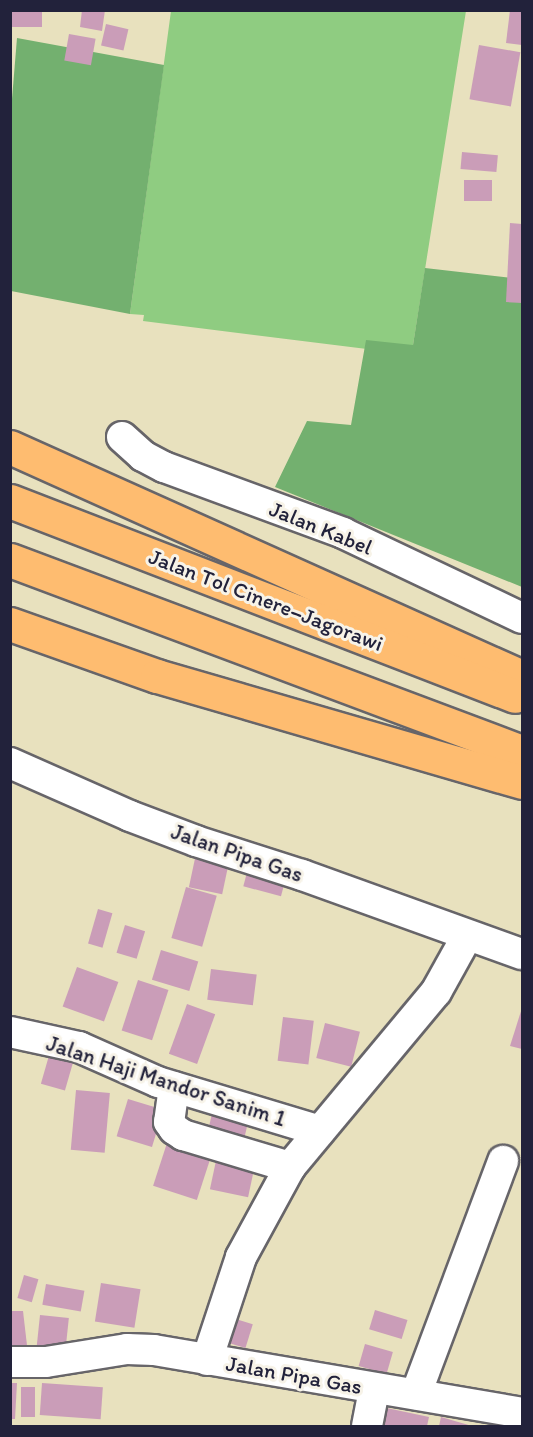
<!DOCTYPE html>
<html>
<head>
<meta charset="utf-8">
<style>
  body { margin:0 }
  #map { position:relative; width:533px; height:1437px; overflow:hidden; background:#e8e1be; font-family:Itim,sans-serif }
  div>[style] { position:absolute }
  .green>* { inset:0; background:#8fcc81 }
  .forest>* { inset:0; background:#73b06f }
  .building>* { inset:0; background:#ca9db8; transform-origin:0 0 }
  .roads { filter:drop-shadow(2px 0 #676569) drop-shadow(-2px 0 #676569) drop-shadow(0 2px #676569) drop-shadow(0 -2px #676569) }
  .minor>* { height:30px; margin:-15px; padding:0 15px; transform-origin:15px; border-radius:15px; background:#fff }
  .highway>* { height:33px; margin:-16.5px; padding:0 16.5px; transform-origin:16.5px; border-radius:16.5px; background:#febc70 }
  span { translate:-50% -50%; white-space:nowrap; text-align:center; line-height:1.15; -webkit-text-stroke:6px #f7f3e8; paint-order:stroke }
  .street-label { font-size:22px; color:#22223b }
  .frame { position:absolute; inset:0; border:12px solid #22223b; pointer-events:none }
</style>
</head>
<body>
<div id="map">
  <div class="green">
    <div style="clip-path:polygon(171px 11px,466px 11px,413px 345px,391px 352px,143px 321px,144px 315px,130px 314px)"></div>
  </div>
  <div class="forest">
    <div style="clip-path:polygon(17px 38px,164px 65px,130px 314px,11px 291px,11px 111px)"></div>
    <div style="clip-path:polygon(425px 268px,522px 279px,522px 587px,275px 487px,307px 421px,351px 425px,366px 340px,413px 345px)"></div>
  </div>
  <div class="building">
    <div style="left:10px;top:10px;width:32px;height:17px"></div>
    <div style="clip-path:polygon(82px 10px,105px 10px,102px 31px,80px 27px)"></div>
    <div style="clip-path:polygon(510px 10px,522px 10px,522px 45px,506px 43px)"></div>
    <div style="left:106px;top:24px;width:23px;height:22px;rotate:13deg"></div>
    <div style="left:69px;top:34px;width:27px;height:27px;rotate:10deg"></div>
    <div style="left:479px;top:45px;width:42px;height:55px;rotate:10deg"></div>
    <div style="left:462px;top:152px;width:36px;height:17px;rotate:5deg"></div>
    <div style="left:464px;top:180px;width:28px;height:21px"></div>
    <div style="clip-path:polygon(510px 223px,522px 224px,522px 303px,506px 302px)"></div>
    <div style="left:197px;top:849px;width:34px;height:39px;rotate:12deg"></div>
    <div style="left:249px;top:865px;width:39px;height:22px;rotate:15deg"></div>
    <div style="left:186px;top:887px;width:32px;height:53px;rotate:16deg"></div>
    <div style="left:98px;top:909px;width:15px;height:36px;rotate:16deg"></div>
    <div style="left:125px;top:925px;width:21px;height:29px;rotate:17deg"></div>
    <div style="left:161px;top:950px;width:39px;height:31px;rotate:17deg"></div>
    <div style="left:77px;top:967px;width:44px;height:42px;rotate:20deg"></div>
    <div style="left:211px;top:969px;width:46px;height:31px;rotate:7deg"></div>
    <div style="left:138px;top:980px;width:32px;height:53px;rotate:18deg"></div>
    <div style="left:187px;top:1004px;width:30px;height:53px;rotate:20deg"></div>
    <div style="clip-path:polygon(522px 1008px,522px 1049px,510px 1046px)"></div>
    <div style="left:283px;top:1017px;width:31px;height:44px;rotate:7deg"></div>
    <div style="left:325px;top:1023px;width:36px;height:36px;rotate:14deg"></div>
    <div style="left:50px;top:1052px;width:25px;height:33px;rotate:16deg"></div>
    <div style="left:76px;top:1090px;width:34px;height:60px;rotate:5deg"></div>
    <div style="left:128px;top:1099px;width:37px;height:39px;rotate:17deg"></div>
    <div style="left:214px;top:1105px;width:37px;height:35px;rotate:13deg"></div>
    <div style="left:167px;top:1143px;width:46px;height:45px;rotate:18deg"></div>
    <div style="left:217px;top:1156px;width:39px;height:34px;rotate:12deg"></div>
    <div style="left:24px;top:1275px;width:15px;height:24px;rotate:16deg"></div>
    <div style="left:101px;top:1283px;width:40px;height:39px;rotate:9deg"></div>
    <div style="left:46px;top:1284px;width:39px;height:21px;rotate:10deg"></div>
    <div style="left:375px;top:1310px;width:34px;height:20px;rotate:17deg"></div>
    <div style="clip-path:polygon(10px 1311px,23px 1311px,28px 1354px,10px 1352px)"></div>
    <div style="left:40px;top:1315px;width:29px;height:33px;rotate:6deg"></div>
    <div style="left:226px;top:1316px;width:28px;height:25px;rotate:17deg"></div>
    <div style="left:365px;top:1344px;width:29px;height:23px;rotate:16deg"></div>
    <div style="clip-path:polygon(10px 1383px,17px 1383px,15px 1419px,10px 1419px)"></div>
    <div style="left:42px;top:1383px;width:61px;height:32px;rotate:4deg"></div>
    <div style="left:21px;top:1387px;width:14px;height:30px"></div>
    <div style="clip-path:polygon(382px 1407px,429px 1417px,427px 1426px,378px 1426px)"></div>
    <div style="clip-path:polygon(441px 1417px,472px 1426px,439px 1426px)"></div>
  </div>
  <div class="roads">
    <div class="minor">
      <div style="left:122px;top:437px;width:28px;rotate:42deg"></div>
      <div style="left:143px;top:456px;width:24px;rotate:28deg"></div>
      <div style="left:164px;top:467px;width:191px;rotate:20.2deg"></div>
      <div style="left:343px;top:533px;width:198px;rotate:25.4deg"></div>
      <div style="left:10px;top:763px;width:131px;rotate:23.8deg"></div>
      <div style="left:130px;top:816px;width:71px;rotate:20.7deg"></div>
      <div style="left:196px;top:841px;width:111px;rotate:17.8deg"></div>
      <div style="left:302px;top:875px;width:234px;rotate:19.8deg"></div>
      <div style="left:10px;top:1032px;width:71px;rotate:12.3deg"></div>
      <div style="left:79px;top:1047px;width:86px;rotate:23.9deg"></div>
      <div style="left:158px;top:1082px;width:169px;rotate:16.8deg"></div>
      <div style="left:174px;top:1087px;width:35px;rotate:98deg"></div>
      <div style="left:169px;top:1122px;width:9px;rotate:54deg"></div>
      <div style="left:174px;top:1129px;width:11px;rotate:34deg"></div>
      <div style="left:183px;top:1135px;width:112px;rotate:16.7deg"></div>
      <div style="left:207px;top:1360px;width:108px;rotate:-71.7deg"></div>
      <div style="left:241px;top:1257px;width:102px;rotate:-61.4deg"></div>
      <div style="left:290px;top:1167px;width:228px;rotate:-50.2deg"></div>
      <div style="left:436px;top:992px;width:64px;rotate:-61deg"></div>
      <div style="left:10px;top:1362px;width:36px"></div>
      <div style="left:46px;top:1362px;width:82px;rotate:-9.1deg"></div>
      <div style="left:127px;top:1349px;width:27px;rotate:2deg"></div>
      <div style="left:154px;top:1350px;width:373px;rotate:9.7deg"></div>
      <div style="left:416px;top:1394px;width:249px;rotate:-69.5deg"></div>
      <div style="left:367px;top:1426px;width:38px;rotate:-79deg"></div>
    </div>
    <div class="highway">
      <div style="left:10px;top:447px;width:561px;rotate:24.19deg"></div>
      <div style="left:10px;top:501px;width:541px;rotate:21.11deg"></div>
      <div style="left:10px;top:560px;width:547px;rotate:20.56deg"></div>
      <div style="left:10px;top:624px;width:156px;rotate:19.5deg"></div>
      <div style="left:157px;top:676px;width:380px;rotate:16.2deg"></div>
    </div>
  </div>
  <div class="street-label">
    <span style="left:321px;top:528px;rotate:22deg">Jalan Kabel</span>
    <span style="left:266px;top:600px;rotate:21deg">Jalan Tol Cinere–Jagorawi</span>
    <span style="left:237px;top:853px;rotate:19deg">Jalan Pipa Gas</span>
    <span style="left:166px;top:1081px;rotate:18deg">Jalan Haji Mandor Sanim 1</span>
    <span style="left:294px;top:1375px;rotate:10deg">Jalan Pipa Gas</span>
  </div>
  <div class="frame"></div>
</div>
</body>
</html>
